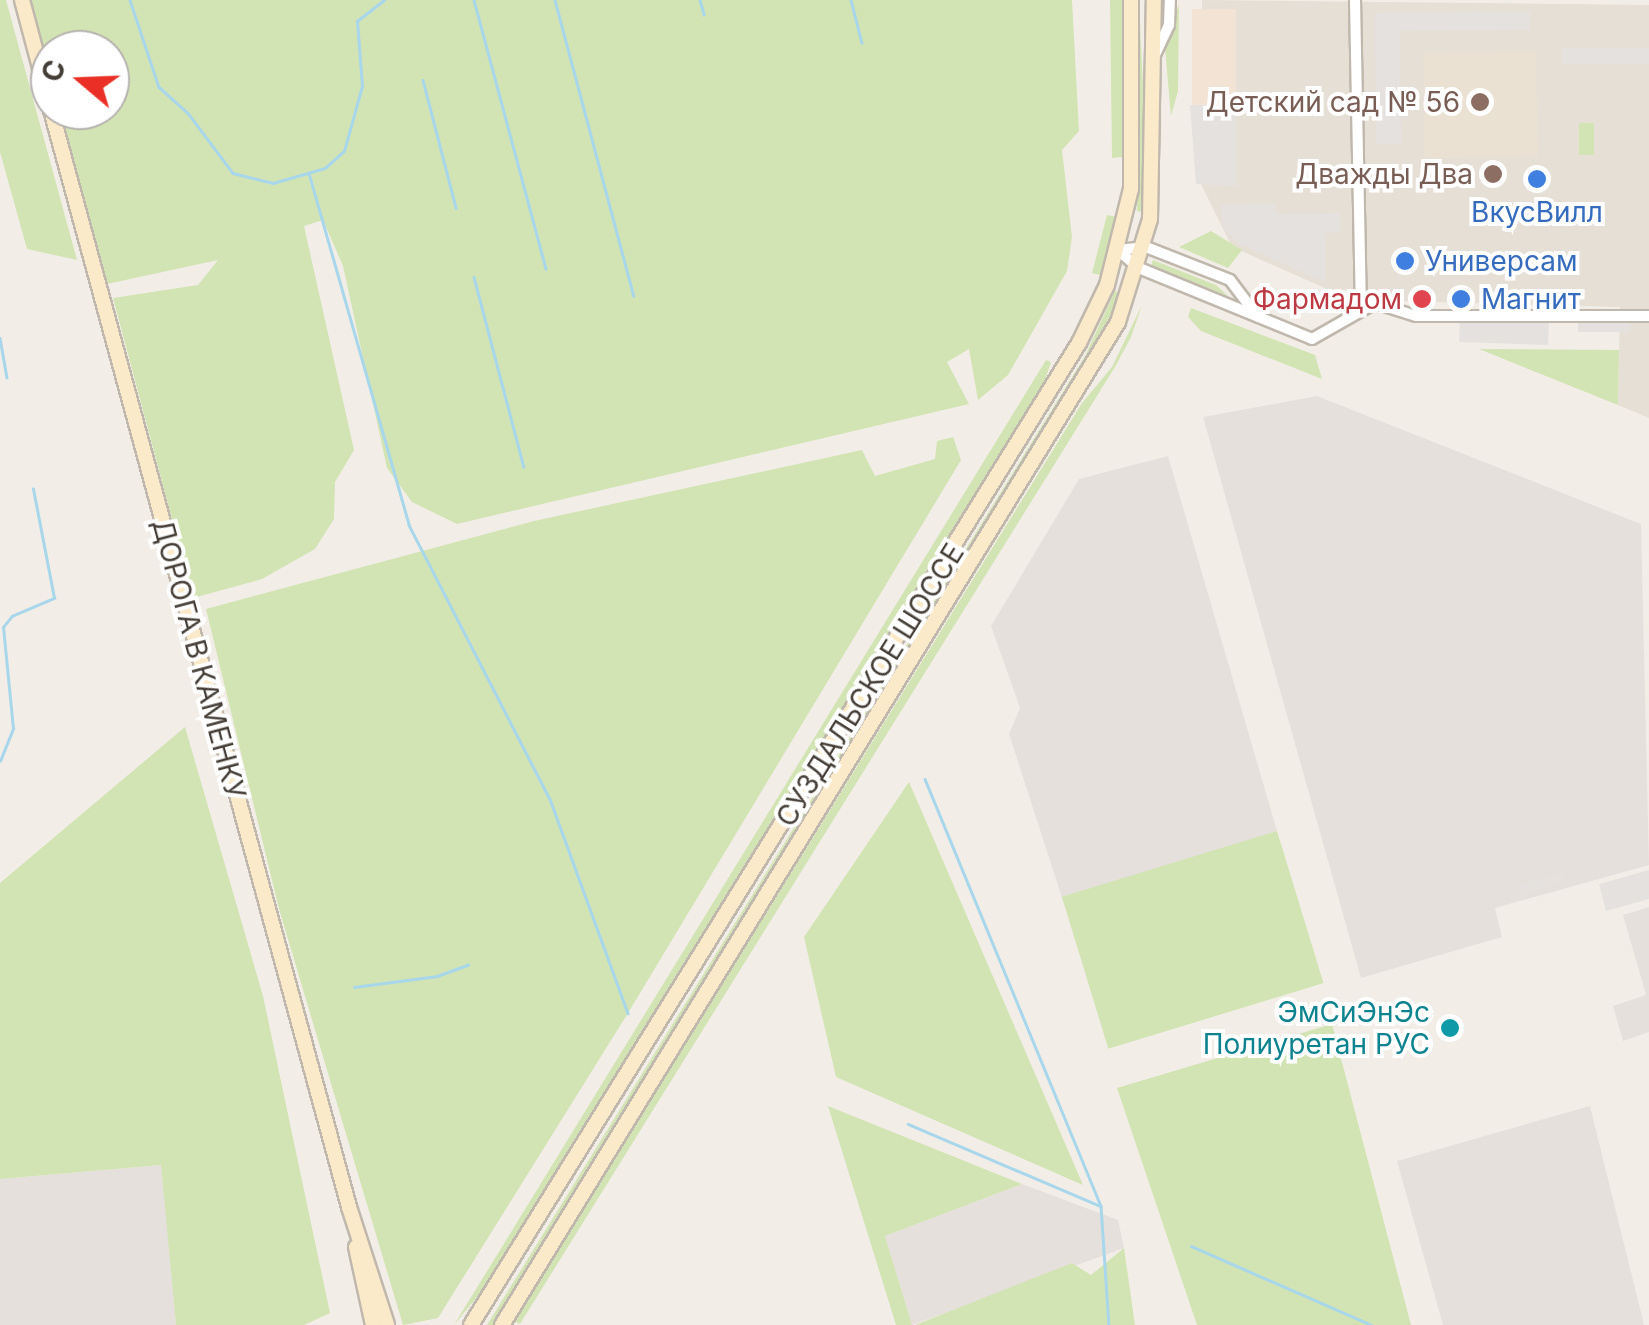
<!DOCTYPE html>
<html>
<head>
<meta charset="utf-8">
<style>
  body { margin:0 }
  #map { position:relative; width:1649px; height:1325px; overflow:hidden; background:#f2eee7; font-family:Inter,sans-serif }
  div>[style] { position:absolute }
  .residential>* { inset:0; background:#e6dfd6 }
  .commercial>* { inset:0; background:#f3e3d4; transform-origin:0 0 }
  .industrial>* { inset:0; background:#e5e0dc }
  .education>* { inset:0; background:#eae1d2; transform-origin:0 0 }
  .green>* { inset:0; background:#d2e4b3; transform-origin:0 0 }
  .parking>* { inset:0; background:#e4e1df; transform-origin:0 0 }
  .stream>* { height:2.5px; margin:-1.25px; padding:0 1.25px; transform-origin:1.25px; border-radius:1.25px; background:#a8d6eb }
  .roads { filter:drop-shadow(2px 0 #c0b8ad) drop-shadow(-2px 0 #c0b8ad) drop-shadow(0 2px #c0b8ad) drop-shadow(0 -2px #c0b8ad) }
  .street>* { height:10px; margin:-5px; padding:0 5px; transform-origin:5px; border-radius:5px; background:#fff }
  .secondary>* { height:14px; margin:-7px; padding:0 7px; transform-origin:7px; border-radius:7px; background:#fbeac9 }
  .dots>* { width:28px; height:28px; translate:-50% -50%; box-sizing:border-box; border:5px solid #fff; border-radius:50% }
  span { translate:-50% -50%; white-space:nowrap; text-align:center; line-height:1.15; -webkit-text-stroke:8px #fff; paint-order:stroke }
  .education-label { font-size:28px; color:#785e54 }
  .right { translate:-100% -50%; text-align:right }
  .shop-label { font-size:28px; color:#366cbe }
  .left { translate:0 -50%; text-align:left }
  .health-label { font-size:28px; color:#be3a42 }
  .street-label { font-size:28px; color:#453e37 }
  .culture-label { font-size:28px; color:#0d838f }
  .north { position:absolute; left:30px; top:30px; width:100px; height:100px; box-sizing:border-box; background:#fff; border:2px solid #b5b2af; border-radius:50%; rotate:289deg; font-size:28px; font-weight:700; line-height:40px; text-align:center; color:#453e37 }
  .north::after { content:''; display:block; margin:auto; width:35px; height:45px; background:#ea3026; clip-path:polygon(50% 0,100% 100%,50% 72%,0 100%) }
</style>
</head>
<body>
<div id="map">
  <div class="residential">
    <div style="clip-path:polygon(1202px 0,1649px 5px,1649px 418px,1618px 405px,1620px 307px,1352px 300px,1232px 247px,1199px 180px,1192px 105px,1236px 104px,1235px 9px,1202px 10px)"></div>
  </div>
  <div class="commercial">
    <div style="left:1236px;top:9px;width:96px;height:44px;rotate:90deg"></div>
  </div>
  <div class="industrial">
    <div style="clip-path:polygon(1317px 396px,1641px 524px,1649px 865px,1495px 908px,1502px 937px,1361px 978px,1203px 417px)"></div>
    <div style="clip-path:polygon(1168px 456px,1277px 831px,1064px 904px,1009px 734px,1020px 708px,991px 626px,1079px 479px)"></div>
    <div style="clip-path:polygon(1649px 907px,1649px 1032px,1623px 1041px,1613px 1006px,1646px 995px,1623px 915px)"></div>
    <div style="clip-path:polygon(1590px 1106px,1644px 1325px,1443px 1325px,1397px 1161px)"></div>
    <div style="clip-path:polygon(162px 1165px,176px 1325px,0 1325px,0 1179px)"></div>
    <div style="clip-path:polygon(1022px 1184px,1118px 1220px,1124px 1248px,912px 1325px,885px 1236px)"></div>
  </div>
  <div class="education">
    <div style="left:1536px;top:51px;width:105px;height:113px;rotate:89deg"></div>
  </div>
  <div class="green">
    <div style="clip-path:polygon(0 0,6px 0,77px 260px,27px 249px,0 152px)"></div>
    <div style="clip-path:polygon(29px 0,1072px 0,1079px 131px,1062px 150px,1072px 237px,1067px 271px,1008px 375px,978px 400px,969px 349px,947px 362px,969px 404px,457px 524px,412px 502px,387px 468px,343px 266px,323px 220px,304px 226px,354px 450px,335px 482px,334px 519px,315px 549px,262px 579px,193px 598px,113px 298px,198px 285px,218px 260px,107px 284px,59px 110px,110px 110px,110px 50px,50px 50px,50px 77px)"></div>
    <div style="clip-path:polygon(1110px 0,1122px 0,1122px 157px,1112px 158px)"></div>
    <div style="clip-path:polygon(1139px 0,1147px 174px,1142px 212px,1137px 211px)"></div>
    <div style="clip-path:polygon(1179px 4px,1178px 91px,1171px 116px,1165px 48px)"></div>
    <div style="left:1579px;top:123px;width:15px;height:32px"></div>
    <div style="clip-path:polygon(1107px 215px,1117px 217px,1100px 275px,1092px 273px)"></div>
    <div style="clip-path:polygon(1211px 231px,1242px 250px,1228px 268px,1179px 247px)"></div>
    <div style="clip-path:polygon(1153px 260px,1216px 285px,1228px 296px,1151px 266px)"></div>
    <div style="clip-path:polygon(1115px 291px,1120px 294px,1091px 357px,494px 1325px,487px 1325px,1085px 356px)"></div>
    <div style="clip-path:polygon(1142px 305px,1131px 337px,1115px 367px,520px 1324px,514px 1321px,1082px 403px,1112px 367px)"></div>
    <div style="clip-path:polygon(1191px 308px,1315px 355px,1322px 379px,1201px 331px,1188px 317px)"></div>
    <div style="clip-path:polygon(1479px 349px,1619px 350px,1618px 405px)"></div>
    <div style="clip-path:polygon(1046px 360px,1051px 362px,1043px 386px,508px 1259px,454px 1325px)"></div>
    <div style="clip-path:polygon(953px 437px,961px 460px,628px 1013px,438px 1318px,403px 1325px,279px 909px,206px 609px,534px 521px,862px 450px,875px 476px,935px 459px,937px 441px)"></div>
    <div style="clip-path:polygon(185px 727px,263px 996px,330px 1313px,304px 1325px,176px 1325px,161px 1165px,0 1179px,0 883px)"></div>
    <div style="clip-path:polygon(909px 782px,1083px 1185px,836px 1077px,804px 937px)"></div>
    <div style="left:1277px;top:831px;width:159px;height:225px;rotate:73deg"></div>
    <div style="clip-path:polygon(1332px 1024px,1411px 1325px,1197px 1325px,1117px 1088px)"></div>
    <div style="clip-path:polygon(828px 1106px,1022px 1184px,885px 1236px,912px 1325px,896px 1325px)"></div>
    <div style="clip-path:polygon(1124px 1248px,1135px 1325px,915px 1325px,1072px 1263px,1091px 1275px)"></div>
  </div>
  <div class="parking">
    <div style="clip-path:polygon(1530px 12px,1530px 30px,1400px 31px,1401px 144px,1376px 144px,1375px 13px)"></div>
    <div style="left:1649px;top:48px;width:16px;height:87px;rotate:90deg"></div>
    <div style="clip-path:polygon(1190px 105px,1236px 105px,1236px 186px,1196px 184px)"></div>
    <div style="clip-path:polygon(1275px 204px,1275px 214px,1340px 213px,1340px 232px,1325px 233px,1325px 282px,1239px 244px,1223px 228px,1221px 205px)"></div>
    <div style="left:1549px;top:320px;width:25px;height:89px;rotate:92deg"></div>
    <div style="left:1578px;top:321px;width:52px;height:11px"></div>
    <div style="clip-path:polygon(1649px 870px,1649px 899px,1606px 911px,1599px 884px)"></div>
    <div style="left:1562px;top:872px;width:10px;height:47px;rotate:73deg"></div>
  </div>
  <div class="stream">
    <div style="left:130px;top:0;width:92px;rotate:71.6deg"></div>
    <div style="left:159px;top:87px;width:39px;rotate:42deg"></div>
    <div style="left:188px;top:113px;width:75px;rotate:53.1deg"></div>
    <div style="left:233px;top:173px;width:41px;rotate:14deg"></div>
    <div style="left:273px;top:183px;width:54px;rotate:-16.1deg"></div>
    <div style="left:325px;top:168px;width:25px;rotate:-42deg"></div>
    <div style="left:344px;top:151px;width:67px;rotate:-74.5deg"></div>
    <div style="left:362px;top:86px;width:65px;rotate:-94.4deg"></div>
    <div style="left:357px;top:21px;width:34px;rotate:-38deg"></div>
    <div style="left:474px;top:0;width:278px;rotate:75deg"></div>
    <div style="left:555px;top:0;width:306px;rotate:75.1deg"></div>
    <div style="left:700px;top:0;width:15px;rotate:74deg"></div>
    <div style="left:851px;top:0;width:44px;rotate:75.7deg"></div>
    <div style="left:423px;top:80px;width:132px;rotate:75.5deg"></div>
    <div style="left:309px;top:173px;width:366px;rotate:74.1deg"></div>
    <div style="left:409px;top:525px;width:308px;rotate:62.8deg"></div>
    <div style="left:550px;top:799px;width:228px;rotate:70deg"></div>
    <div style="left:474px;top:277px;width:196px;rotate:75.3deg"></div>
    <div style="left:0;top:338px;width:40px;rotate:80deg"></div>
    <div style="left:0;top:761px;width:35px;rotate:-68deg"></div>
    <div style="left:13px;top:729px;width:102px;rotate:-95.6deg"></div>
    <div style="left:3px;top:627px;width:14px;rotate:-51deg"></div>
    <div style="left:12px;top:616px;width:46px;rotate:-23.2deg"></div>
    <div style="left:54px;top:598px;width:111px;rotate:-100.9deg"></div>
    <div style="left:925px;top:779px;width:462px;rotate:67.6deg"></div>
    <div style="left:1101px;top:1206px;width:119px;rotate:86.2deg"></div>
    <div style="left:354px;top:987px;width:84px;rotate:-7.5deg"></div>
    <div style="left:437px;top:976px;width:33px;rotate:-20deg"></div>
    <div style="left:908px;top:1124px;width:209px;rotate:23.1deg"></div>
    <div style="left:1191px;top:1246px;width:197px;rotate:23.6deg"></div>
  </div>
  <div class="roads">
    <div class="street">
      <div style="left:1355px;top:0;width:310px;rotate:88.9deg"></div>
      <div style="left:1154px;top:57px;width:35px;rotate:-65deg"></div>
      <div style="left:1169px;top:25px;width:25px;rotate:-88deg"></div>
      <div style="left:1118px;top:250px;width:28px;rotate:41deg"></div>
      <div style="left:1139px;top:268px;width:187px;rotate:22.3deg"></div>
      <div style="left:1312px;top:339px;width:73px;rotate:-29.7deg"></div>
      <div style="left:1375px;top:303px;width:43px;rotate:17.6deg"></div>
      <div style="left:1416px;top:316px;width:233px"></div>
      <div style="left:1118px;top:250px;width:28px;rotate:-6deg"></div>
      <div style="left:1146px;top:247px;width:90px;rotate:21.4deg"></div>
      <div style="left:1230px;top:280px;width:46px;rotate:52.9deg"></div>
    </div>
    <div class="secondary">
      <div style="left:22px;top:0;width:109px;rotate:75.1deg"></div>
      <div style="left:51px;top:110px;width:1137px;rotate:74.8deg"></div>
      <div style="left:349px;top:1207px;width:124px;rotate:72.1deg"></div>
      <div style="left:356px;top:1247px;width:80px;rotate:77.7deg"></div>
      <div style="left:471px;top:1325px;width:1155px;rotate:-58.24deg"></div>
      <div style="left:1079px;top:343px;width:64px;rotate:-64.2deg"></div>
      <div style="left:1107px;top:285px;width:99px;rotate:-76deg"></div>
      <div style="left:1131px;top:189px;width:189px;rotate:-90deg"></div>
      <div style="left:502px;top:1325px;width:1177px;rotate:-58.44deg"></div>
      <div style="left:1118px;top:322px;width:108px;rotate:-72.7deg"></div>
      <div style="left:1150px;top:219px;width:219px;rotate:-89deg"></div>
    </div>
  </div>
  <div class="dots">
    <div style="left:1480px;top:102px;background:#8d6e63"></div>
    <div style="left:1493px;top:174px;background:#8d6e63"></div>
    <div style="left:1537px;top:179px;background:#3f7fe0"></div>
    <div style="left:1405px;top:261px;background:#3f7fe0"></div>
    <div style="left:1422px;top:299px;background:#e0444e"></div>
    <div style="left:1461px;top:299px;background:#3f7fe0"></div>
    <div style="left:1450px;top:1028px;background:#0f9aa8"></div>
  </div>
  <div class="education-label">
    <span class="right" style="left:1460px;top:102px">Детский сад № 56</span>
    <span class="right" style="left:1473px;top:174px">Дважды Два</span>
  </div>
  <div class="shop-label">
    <span style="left:1537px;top:212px">ВкусВилл</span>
    <span class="left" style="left:1425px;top:261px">Универсам</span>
    <span class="left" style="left:1481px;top:299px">Магнит</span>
  </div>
  <div class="health-label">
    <span class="right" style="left:1402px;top:299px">Фармадом</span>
  </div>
  <div class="street-label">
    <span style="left:199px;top:659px;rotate:75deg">ДОРОГА В КАМЕНКУ</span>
    <span style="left:870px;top:685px;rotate:-58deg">СУЗДАЛЬСКОЕ ШОССЕ</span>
  </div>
  <div class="culture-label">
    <span class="right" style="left:1430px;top:1028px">ЭмСиЭнЭс<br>Полиуретан РУС</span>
  </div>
  <div class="north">С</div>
</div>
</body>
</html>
